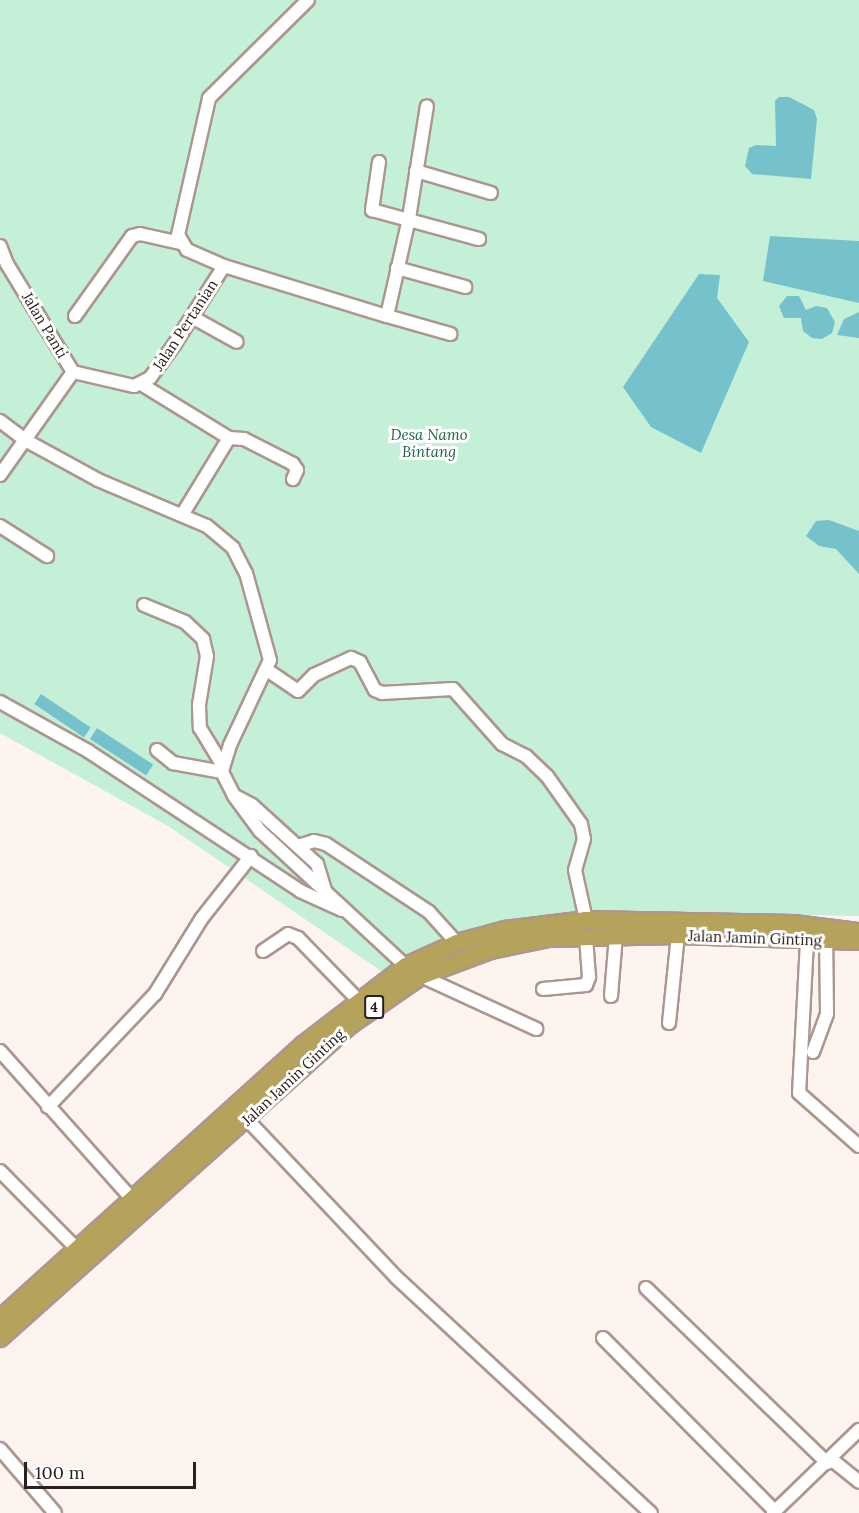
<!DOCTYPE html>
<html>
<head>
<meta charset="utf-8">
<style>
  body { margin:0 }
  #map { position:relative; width:859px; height:1513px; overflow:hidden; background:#fdf3ef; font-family:Lora,serif }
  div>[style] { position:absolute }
  .green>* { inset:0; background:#c4f0d8 }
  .water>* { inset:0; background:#75c2cc; transform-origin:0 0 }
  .roads { filter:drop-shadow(2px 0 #ad968e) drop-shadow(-2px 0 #ad968e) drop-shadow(0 2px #ad968e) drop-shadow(0 -2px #ad968e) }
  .minor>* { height:12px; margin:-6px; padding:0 6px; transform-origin:6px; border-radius:6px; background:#fff }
  .highway>* { height:16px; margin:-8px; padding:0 8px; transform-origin:8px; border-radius:8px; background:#b6a35b }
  span { translate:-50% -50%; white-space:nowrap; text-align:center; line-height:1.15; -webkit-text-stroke:6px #fff; paint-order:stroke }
  .shield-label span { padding:2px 4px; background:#fff; border:2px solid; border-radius:4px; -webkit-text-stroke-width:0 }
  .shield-label { font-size:14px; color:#2a211e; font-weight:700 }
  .street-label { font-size:15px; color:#2a211e }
  .park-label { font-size:15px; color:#1d6446; font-style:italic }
  .scale { position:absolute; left:24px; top:1462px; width:172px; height:27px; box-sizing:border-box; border:3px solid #2a211e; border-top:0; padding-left:8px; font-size:18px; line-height:21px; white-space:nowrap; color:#2a211e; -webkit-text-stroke:4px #fff; paint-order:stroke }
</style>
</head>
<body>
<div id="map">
  <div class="green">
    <div style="clip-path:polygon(0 0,859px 0,859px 916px,615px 911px,481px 925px,408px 960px,393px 979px,168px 826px,0 733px)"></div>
  </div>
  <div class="water">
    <div style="clip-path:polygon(779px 97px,789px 97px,814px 110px,817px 119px,811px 179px,752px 174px,745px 166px,749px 148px,756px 145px,776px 146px,775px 101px)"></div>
    <div style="clip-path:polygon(770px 236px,859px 241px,859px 303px,763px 281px)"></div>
    <div style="clip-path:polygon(699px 274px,720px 275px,717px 298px,749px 342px,701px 453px,651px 427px,623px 387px)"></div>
    <div style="clip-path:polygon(787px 296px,799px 296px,806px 310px,816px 306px,827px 308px,835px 322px,832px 333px,822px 339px,812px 338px,803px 331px,801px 318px,784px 318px,779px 306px)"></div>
    <div style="clip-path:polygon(859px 312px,859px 338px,837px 335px,844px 319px)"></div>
    <div style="clip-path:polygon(829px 520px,859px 531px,859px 574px,836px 549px,819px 546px,806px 536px,816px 521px)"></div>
    <div style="left:41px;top:694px;width:60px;height:12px;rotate:34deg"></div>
    <div style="left:97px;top:728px;width:67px;height:13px;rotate:33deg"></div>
  </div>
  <div class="roads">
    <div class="minor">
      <div style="left:379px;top:162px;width:49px;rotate:98.3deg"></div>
      <div style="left:372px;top:210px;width:111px;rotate:15.2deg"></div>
      <div style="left:416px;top:171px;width:78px;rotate:16.3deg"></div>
      <div style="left:0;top:246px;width:19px;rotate:69deg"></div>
      <div style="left:7px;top:264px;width:127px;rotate:58.6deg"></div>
      <div style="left:224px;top:266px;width:170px;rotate:17.1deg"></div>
      <div style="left:387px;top:316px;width:100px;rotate:-77.3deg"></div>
      <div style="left:409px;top:218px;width:113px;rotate:-80.9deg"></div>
      <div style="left:397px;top:268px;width:71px;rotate:15.6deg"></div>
      <div style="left:75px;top:316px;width:98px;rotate:-54.5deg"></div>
      <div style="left:132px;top:236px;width:8px;rotate:-14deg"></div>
      <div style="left:140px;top:234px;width:42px;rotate:12.4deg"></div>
      <div style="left:387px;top:316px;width:66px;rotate:15.9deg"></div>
      <div style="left:192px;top:317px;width:51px;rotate:29.1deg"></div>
      <div style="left:141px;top:384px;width:103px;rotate:31.5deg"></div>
      <div style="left:0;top:421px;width:31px;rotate:37deg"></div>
      <div style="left:25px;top:440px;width:83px;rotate:28.7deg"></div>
      <div style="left:98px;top:480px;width:118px;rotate:22.9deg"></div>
      <div style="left:207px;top:526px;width:34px;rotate:40deg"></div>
      <div style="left:233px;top:548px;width:28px;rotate:63deg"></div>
      <div style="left:246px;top:573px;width:90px;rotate:74.6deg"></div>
      <div style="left:270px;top:660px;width:94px;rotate:115.2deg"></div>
      <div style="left:230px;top:745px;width:28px;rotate:107deg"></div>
      <div style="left:222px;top:772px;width:27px;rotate:63deg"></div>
      <div style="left:234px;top:796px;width:44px;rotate:53.4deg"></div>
      <div style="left:260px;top:831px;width:199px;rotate:42.8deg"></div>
      <div style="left:0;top:475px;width:126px;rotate:-54.7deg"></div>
      <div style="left:73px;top:372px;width:63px;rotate:12.9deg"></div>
      <div style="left:134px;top:386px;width:18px;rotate:-27deg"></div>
      <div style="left:150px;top:378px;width:41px;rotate:-54deg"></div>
      <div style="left:174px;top:345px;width:93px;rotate:-57.7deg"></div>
      <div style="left:224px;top:266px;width:40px;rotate:-156.6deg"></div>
      <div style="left:187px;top:250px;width:17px;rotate:-121deg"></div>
      <div style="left:178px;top:235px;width:140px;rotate:-77.2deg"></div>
      <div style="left:209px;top:98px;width:139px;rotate:-44.7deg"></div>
      <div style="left:182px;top:515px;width:90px;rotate:-58.6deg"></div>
      <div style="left:229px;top:438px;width:15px;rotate:4deg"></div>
      <div style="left:244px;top:439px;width:55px;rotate:27deg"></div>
      <div style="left:293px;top:464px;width:7px;rotate:56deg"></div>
      <div style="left:297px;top:470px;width:10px;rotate:114deg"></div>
      <div style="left:0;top:526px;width:56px;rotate:32.6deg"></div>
      <div style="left:144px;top:605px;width:44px;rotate:22.5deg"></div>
      <div style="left:185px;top:622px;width:25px;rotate:43deg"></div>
      <div style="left:203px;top:639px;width:17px;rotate:77deg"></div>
      <div style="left:207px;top:656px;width:50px;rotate:99.3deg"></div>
      <div style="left:199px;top:705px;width:23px;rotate:88deg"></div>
      <div style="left:200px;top:728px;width:44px;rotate:58.8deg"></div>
      <div style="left:267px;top:670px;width:37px;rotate:34deg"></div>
      <div style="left:298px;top:691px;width:23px;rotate:-45deg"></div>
      <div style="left:314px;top:675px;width:41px;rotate:-24.7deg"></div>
      <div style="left:351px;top:658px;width:10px;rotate:24deg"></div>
      <div style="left:360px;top:662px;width:32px;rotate:62deg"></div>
      <div style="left:375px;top:690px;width:8px;rotate:23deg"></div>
      <div style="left:382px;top:693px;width:71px;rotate:-3.2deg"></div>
      <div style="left:453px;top:689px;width:74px;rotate:48.3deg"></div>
      <div style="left:502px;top:744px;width:27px;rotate:27deg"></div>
      <div style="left:526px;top:756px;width:29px;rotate:44deg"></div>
      <div style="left:547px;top:776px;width:59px;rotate:54.7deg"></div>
      <div style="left:581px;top:824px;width:15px;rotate:79deg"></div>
      <div style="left:584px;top:839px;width:32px;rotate:106deg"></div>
      <div style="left:575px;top:870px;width:51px;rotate:77.6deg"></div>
      <div style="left:0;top:702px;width:101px;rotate:29.1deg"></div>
      <div style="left:88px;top:751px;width:254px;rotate:33.4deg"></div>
      <div style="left:300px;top:891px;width:46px;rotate:24.3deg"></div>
      <div style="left:157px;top:750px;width:21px;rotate:39deg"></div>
      <div style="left:173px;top:763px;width:50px;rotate:10.4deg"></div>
      <div style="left:235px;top:796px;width:19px;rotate:28deg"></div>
      <div style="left:252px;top:805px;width:88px;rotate:42.2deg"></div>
      <div style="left:317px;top:864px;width:27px;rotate:73deg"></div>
      <div style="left:298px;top:846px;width:17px;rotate:-17deg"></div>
      <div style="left:314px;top:841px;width:12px;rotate:14deg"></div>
      <div style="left:326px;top:844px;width:123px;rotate:33.4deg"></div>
      <div style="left:429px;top:912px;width:42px;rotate:47.9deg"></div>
      <div style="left:807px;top:941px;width:152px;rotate:93deg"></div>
      <div style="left:799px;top:1093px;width:80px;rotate:41.5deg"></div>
      <div style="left:263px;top:951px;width:30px;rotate:-34deg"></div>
      <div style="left:288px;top:934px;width:11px;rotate:22deg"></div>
      <div style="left:298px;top:938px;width:86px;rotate:45.9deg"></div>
      <div style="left:421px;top:976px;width:127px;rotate:24.7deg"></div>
      <div style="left:543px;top:989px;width:43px;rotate:-5.3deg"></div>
      <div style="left:586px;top:985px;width:9px;rotate:-69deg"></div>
      <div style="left:589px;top:977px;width:40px;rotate:-94.3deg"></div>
      <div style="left:611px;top:996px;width:61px;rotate:-85.3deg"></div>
      <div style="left:669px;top:1023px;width:88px;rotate:-84.2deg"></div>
      <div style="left:0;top:1051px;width:198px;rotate:48.3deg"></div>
      <div style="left:813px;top:1052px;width:40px;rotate:-69.8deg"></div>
      <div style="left:827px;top:1014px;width:82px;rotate:-90.7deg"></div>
      <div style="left:48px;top:1107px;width:156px;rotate:-46.6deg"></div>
      <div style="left:155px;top:994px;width:89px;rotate:-58.3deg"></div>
      <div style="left:202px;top:918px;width:79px;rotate:-51.7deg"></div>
      <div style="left:240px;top:1112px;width:228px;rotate:46.6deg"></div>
      <div style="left:397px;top:1278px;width:346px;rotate:42.8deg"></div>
      <div style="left:0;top:1171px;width:108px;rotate:45.4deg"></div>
      <div style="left:646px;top:1288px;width:252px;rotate:44deg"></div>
      <div style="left:603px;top:1338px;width:244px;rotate:45.2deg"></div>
      <div style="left:0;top:1449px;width:84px;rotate:49.3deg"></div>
      <div style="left:831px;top:1459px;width:36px;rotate:39deg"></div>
      <div style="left:773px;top:1513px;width:120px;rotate:-44deg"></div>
    </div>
    <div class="highway">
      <div style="left:0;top:1319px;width:409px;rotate:-42.1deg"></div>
      <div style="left:303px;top:1045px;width:130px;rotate:-37.5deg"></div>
      <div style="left:406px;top:966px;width:56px;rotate:-24.3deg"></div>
      <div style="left:457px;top:943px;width:50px;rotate:-15.2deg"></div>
      <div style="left:505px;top:930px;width:82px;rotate:-7deg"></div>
      <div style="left:586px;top:920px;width:208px;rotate:1.1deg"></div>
      <div style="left:794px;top:924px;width:64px;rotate:7.1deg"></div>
      <div style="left:0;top:1338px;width:470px;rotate:-41.8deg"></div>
      <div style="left:350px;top:1025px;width:86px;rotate:-34.6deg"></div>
      <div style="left:421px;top:976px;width:75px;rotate:-20.4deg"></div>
      <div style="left:491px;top:950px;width:59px;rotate:-11.7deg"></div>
      <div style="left:549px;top:938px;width:129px;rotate:-1.3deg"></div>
      <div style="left:678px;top:935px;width:181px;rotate:1.9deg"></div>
    </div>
  </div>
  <div class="shield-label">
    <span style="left:374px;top:1007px">4</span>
  </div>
  <div class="street-label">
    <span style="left:45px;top:325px;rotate:59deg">Jalan Panti</span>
    <span style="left:185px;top:325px;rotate:-57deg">Jalan Pertanian</span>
    <span style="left:755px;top:938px;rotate:2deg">Jalan Jamin Ginting</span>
    <span style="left:293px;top:1077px;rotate:-43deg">Jalan Jamin Ginting</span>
  </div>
  <div class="park-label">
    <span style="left:429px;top:443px">Desa Namo<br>Bintang</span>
  </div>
  <div class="scale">100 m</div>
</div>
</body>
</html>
